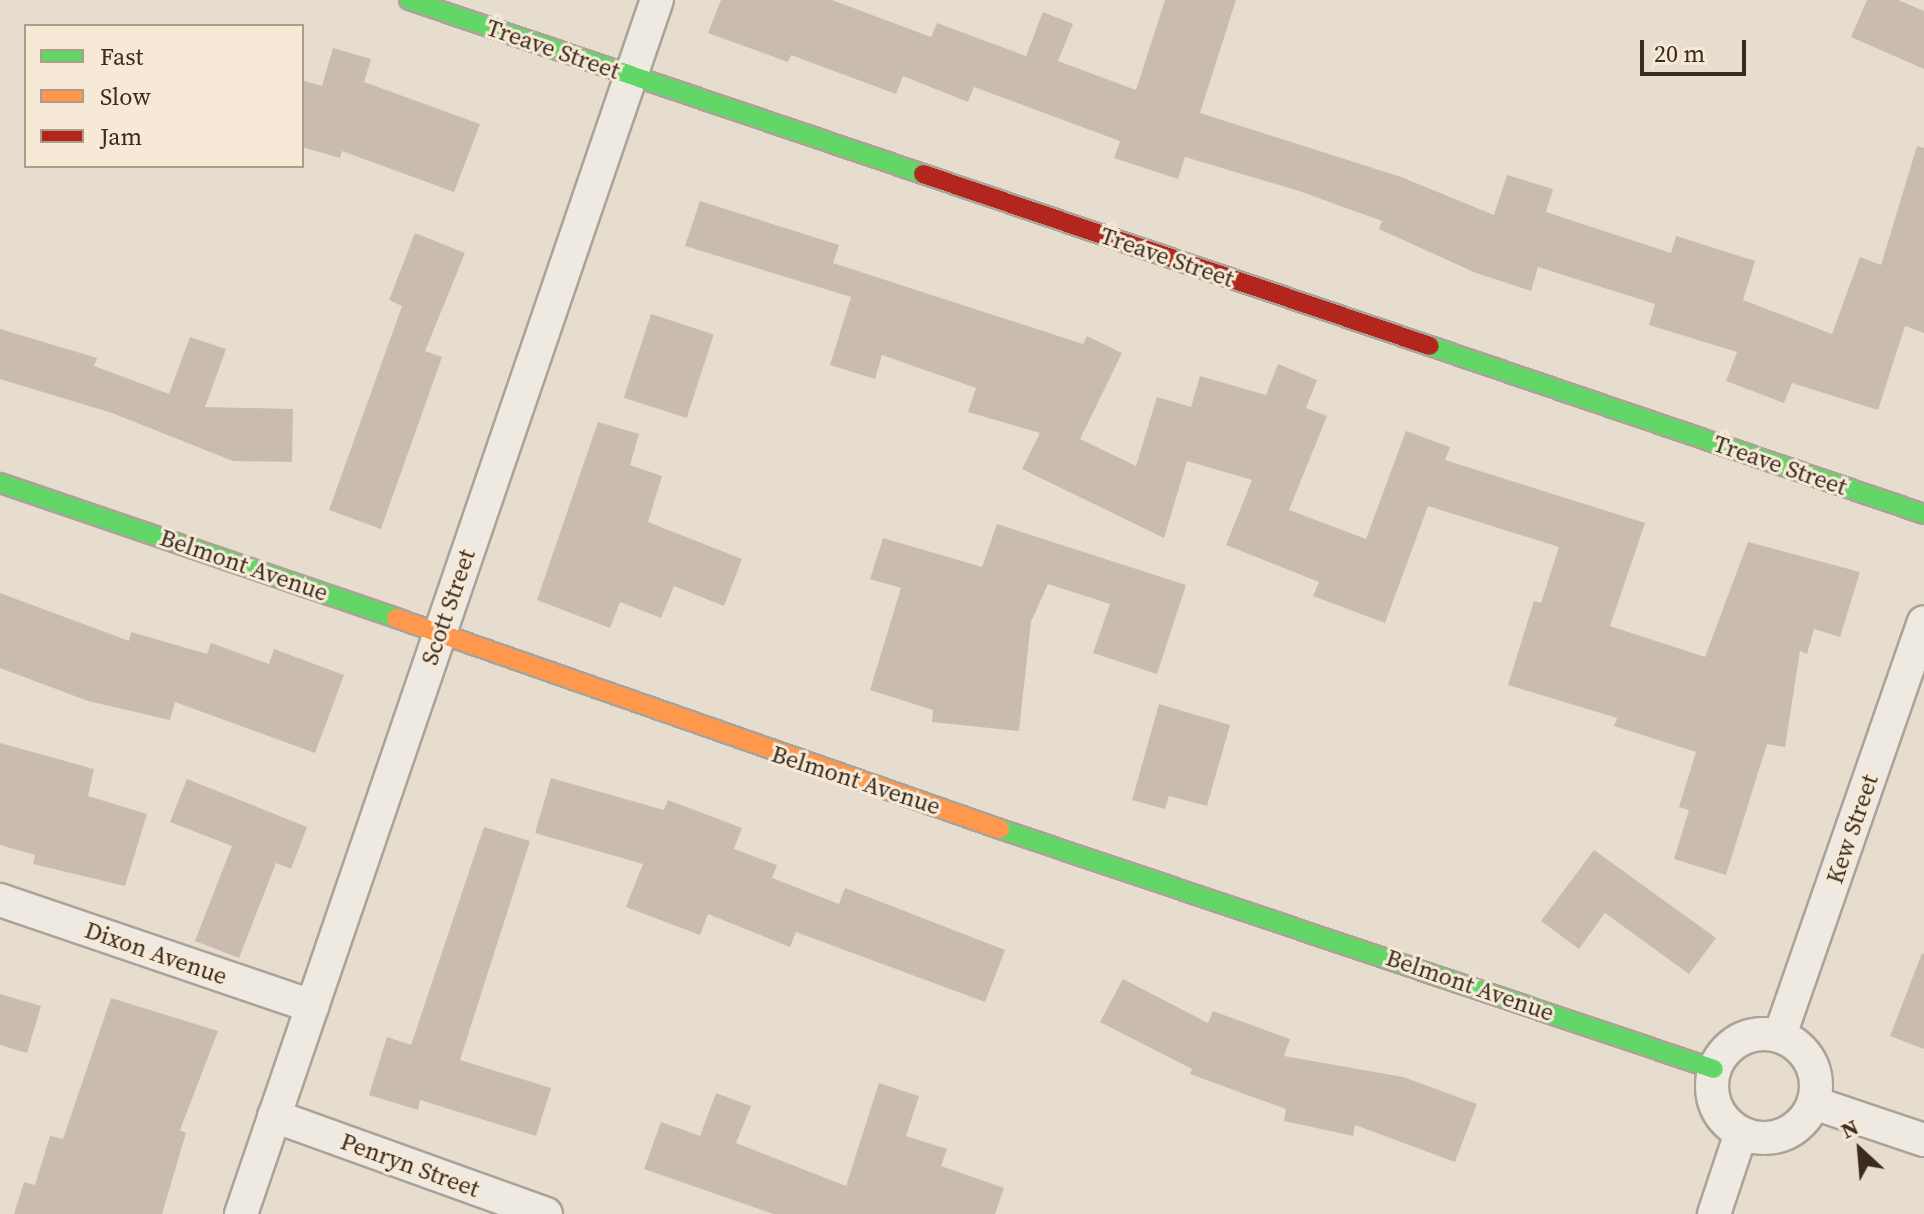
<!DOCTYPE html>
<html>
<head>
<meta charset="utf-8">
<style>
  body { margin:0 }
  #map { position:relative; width:1924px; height:1214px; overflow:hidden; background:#e6ddcf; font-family:"Source Serif 4",serif }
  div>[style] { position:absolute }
  .building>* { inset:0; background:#cabbb0; transform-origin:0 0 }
  .roads { filter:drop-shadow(2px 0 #aba298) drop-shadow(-2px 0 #aba298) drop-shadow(0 2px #aba298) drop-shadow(0 -2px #aba298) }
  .street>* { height:32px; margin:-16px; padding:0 16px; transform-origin:16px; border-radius:16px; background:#eee9e1 }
  .street>.ring { margin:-16px; padding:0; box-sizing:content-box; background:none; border:32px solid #eee9e1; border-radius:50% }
  .fast>* { height:18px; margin:-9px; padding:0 9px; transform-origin:9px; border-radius:9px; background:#63d668 }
  .slow>* { height:18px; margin:-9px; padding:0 9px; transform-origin:9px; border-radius:9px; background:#ff974d }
  .jam>* { height:18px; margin:-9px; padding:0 9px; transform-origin:9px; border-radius:9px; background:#b3261e }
  span { translate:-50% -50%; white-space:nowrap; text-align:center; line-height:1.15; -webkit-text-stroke:6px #f6ead6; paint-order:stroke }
  .street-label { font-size:24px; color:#3b2a1f }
  .legend { position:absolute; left:24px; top:24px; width:280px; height:144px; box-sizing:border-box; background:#f6ead6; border:2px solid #ab9d8d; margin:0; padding:10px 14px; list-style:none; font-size:24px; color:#3b2a1f }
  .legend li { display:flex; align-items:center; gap:16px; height:40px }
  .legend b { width:40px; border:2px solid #ab9d8d }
  .north { position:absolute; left:1820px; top:1110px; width:80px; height:80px; -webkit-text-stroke:6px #f6ead6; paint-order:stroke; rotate:334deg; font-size:22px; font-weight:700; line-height:32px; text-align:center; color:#3b2a1f }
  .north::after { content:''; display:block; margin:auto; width:28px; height:36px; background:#3b2a1f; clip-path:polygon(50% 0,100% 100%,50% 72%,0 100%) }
  .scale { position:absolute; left:1640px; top:40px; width:106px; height:36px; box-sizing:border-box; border:4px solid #3b2a1f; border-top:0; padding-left:10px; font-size:24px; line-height:28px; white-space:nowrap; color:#3b2a1f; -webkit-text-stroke:6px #f6ead6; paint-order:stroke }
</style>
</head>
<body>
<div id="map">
  <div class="building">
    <div style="clip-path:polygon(721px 0,832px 0,931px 37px,937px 23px,1026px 56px,1043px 12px,1073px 24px,1058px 61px,1136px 90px,1165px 0,1236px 0,1200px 113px,1401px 177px,1494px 215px,1507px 175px,1553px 189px,1546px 212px,1671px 253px,1676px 236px,1755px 261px,1743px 300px,1832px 334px,1860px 257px,1881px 265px,1917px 146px,1924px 148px,1924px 333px,1905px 326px,1878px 410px,1792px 383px,1784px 403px,1726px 381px,1737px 352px,1649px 325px,1655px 304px,1538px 267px,1531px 291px,1476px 273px,1379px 229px,1382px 221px,1299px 191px,1185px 157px,1178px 179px,1114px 158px,1120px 141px,974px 87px,968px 102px,903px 76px,896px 94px,791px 55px,788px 62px,708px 33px)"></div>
    <div style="clip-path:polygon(1867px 0,1898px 0,1924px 11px,1924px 69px,1851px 37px)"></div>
    <div style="clip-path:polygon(333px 48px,371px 59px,364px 82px,480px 124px,454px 192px,342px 151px,340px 158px,302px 147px,302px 80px,322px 86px)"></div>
    <div style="clip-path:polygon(700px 201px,839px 245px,833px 263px,1083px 344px,1087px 336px,1122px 353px,1080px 439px,1136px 466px,1157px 397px,1191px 407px,1200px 376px,1266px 395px,1278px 364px,1317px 380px,1306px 408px,1327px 416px,1289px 510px,1366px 539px,1406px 431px,1450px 447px,1445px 460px,1645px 523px,1610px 626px,1705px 657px,1748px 542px,1860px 572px,1840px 637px,1814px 629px,1807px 654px,1800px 651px,1785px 747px,1767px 744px,1726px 875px,1674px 859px,1689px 810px,1679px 807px,1696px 752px,1614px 726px,1617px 718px,1508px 685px,1534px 601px,1541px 603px,1559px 547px,1428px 506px,1385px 623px,1313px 596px,1319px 582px,1226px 545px,1252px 480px,1187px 461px,1164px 538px,1022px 469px,1040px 433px,968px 412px,976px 388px,882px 355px,875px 379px,830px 365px,851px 297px,685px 246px)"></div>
    <div style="clip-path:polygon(415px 233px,465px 253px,425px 351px,442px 357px,381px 529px,329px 510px,402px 306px,389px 300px)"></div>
    <div style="left:651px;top:314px;width:66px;height:88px;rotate:18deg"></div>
    <div style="clip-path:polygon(0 329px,97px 358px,94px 366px,169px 394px,190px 337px,226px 349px,205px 407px,293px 409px,292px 462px,233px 461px,112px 413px,0 379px)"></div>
    <div style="clip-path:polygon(598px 422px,639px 434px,630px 465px,662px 476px,648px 522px,742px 559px,724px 606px,674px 586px,661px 618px,620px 602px,610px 628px,537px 600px)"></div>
    <div style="clip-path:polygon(997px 524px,1186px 585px,1157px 674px,1093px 653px,1110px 604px,1048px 584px,1031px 622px,1019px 731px,932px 722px,933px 710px,870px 690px,901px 588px,870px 579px,883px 538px,982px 567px)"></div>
    <div style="clip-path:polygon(0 593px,129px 641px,131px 632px,207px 654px,211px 643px,269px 664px,274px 649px,344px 675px,315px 753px,175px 702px,170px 720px,88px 701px,0 668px)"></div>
    <div style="clip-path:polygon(1159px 704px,1230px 725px,1207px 806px,1169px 796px,1165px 809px,1132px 800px)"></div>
    <div style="clip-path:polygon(0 743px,94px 769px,88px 796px,147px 814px,125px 886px,33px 864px,35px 855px,0 845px)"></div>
    <div style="clip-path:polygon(551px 778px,664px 810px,668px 800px,742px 828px,734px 849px,777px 865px,772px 878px,839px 904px,845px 888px,1005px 950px,985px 1002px,796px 932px,790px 947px,708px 914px,700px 935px,626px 907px,643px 864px,535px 833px)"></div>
    <div style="clip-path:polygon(187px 779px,307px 827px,291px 869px,276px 863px,239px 958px,195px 941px,232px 846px,170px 822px)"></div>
    <div style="clip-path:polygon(484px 827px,530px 841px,460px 1060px,551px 1088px,536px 1136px,420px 1100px,418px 1110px,369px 1095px,387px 1037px,411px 1045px)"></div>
    <div style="clip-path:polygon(1594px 850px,1716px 938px,1689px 974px,1605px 913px,1579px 949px,1541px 921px)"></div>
    <div style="clip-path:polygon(1922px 953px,1924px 954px,1924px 1049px,1890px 1036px)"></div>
    <div style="clip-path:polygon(1123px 979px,1208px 1023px,1213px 1011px,1290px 1039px,1284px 1056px,1403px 1077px,1477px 1104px,1455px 1162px,1355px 1125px,1353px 1136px,1284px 1121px,1286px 1109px,1190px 1074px,1192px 1069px,1100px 1022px)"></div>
    <div style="clip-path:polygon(0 994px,41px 1006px,27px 1053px,0 1045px)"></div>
    <div style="clip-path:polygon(111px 998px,218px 1031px,180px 1130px,186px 1133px,162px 1214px,14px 1214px,24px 1182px,35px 1185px,50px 1136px,63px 1139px)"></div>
    <div style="clip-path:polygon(879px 1083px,919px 1096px,906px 1136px,947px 1149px,941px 1166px,1004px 1188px,995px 1214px,773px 1214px,644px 1169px,661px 1122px,700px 1136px,716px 1093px,751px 1106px,736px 1143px,846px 1186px)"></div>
  </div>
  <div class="roads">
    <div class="street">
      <div style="left:0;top:900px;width:330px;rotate:18.8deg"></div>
      <div class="ring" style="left:1712px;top:1034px;width:72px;height:72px"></div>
      <div style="left:1780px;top:1035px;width:437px;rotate:-70.8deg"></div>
      <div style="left:1814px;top:1103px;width:116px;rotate:18.6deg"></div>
      <div style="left:274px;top:1116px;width:289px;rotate:19.8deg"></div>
      <div style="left:241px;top:1214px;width:1283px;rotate:-71.09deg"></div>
      <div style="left:1714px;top:1214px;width:85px;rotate:-71.6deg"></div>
    </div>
    <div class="fast">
      <div style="left:409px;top:0;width:543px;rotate:18.7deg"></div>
      <div style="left:1430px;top:346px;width:522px;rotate:18.78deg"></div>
      <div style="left:0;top:483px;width:418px;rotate:18.8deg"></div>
      <div style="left:1000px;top:829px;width:753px;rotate:18.58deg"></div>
    </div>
    <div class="slow">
      <div style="left:396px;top:618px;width:640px;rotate:19.26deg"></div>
    </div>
    <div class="jam">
      <div style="left:923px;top:174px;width:535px;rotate:18.74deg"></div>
    </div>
  </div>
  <div class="street-label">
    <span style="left:553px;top:49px;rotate:19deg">Treave Street</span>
    <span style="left:1167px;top:257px;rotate:19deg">Treave Street</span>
    <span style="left:1780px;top:465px;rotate:19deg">Treave Street</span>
    <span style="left:244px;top:565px;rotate:19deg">Belmont Avenue</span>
    <span style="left:448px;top:607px;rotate:-71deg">Scott Street</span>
    <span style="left:856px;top:780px;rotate:18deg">Belmont Avenue</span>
    <span style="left:1852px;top:829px;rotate:-71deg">Kew Street</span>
    <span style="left:156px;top:953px;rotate:19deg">Dixon Avenue</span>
    <span style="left:1470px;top:985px;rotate:19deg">Belmont Avenue</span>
    <span style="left:410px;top:1165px;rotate:20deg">Penryn Street</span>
  </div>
  <ul class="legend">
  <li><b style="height:10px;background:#63d668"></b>Fast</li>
  <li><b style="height:10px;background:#ff974d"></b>Slow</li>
  <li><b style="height:10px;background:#b3261e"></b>Jam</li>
  </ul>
  <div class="north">N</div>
  <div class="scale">20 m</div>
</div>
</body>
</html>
